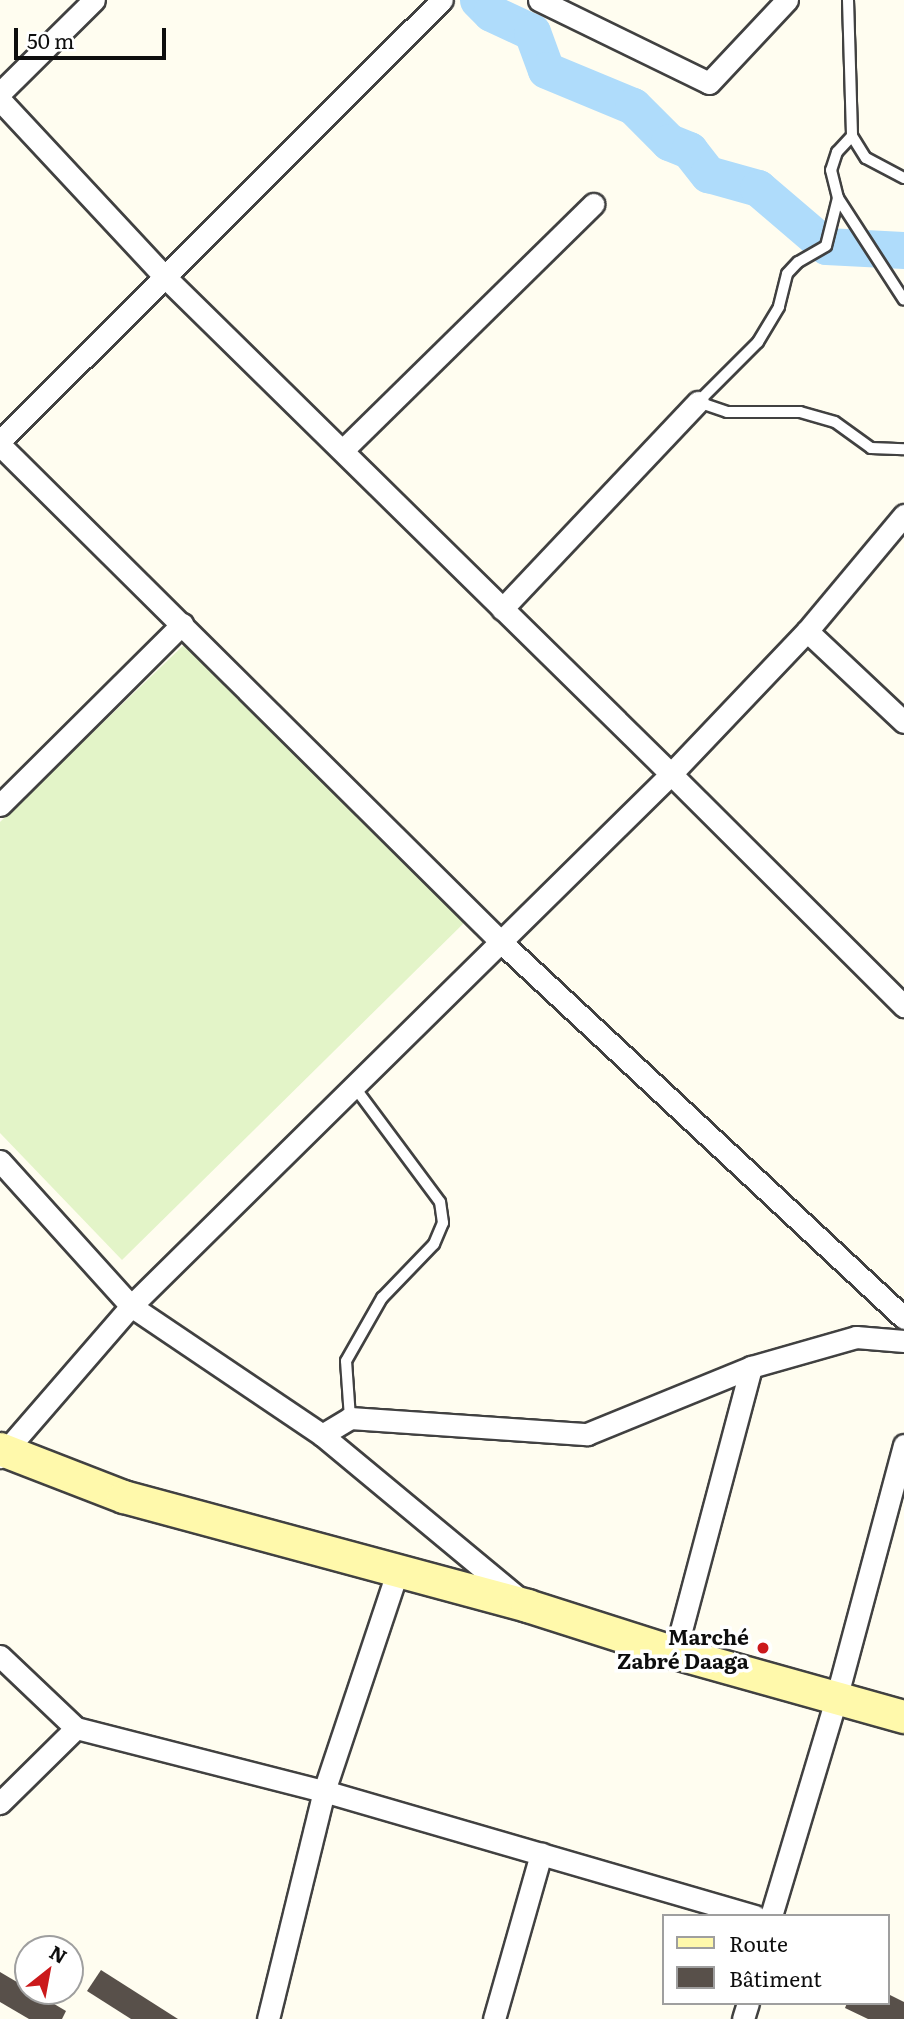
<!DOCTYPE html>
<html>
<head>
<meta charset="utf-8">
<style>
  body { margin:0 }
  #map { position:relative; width:904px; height:2019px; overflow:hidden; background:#fffdf0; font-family:Literata,serif }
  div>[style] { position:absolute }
  .pitch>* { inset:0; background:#e3f4c8 }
  .river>* { height:37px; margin:-18.5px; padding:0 18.5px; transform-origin:18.5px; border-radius:18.5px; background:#afdcfb }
  .building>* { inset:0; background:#58504a }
  .roads { filter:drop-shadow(2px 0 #414141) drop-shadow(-2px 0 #414141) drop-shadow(0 2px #414141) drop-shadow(0 -2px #414141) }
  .lane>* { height:10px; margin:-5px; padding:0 5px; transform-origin:5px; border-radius:5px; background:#fff }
  .street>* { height:21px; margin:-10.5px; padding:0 10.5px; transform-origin:10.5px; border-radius:10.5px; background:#fff }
  .secondary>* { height:32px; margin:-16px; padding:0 16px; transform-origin:16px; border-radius:16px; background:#fff9ab }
  .dots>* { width:19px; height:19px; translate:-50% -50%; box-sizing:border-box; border:4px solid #fff; border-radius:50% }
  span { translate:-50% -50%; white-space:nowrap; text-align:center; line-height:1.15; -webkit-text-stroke:7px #fff; paint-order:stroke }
  .poi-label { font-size:21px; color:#0e0e0e; font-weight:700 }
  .right { translate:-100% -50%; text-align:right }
  .legend { position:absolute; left:662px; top:1914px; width:228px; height:91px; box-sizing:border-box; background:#fff; border:2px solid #9f9f9f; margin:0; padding:9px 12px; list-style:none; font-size:21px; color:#0e0e0e }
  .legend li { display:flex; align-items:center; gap:14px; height:35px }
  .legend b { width:35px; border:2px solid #9f9f9f }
  .north { position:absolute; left:14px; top:1935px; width:70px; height:70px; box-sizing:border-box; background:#fff; border:2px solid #9f9f9f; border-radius:50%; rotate:31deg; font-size:19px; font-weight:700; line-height:28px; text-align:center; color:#0e0e0e }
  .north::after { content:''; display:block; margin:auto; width:24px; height:32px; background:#cb191b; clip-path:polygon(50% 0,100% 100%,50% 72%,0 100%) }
  .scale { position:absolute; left:14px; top:28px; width:152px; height:32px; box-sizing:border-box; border:4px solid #0e0e0e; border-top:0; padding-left:9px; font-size:21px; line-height:24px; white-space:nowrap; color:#0e0e0e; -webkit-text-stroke:5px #fff; paint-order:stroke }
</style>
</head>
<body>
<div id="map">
  <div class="pitch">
    <div style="clip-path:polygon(192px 637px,468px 919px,122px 1260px,0 1133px,0 822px)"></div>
  </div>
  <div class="river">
    <div style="left:478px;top:0;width:18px;rotate:45deg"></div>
    <div style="left:491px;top:13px;width:45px;rotate:24.9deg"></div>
    <div style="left:532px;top:32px;width:40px;rotate:69.8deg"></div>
    <div style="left:546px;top:70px;width:94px;rotate:22.5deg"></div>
    <div style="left:633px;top:106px;width:51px;rotate:45deg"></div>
    <div style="left:669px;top:142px;width:22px;rotate:22deg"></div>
    <div style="left:689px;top:150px;width:31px;rotate:52deg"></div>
    <div style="left:708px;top:174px;width:52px;rotate:15.6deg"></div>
    <div style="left:758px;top:188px;width:89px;rotate:40.5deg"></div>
    <div style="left:826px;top:246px;width:78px;rotate:2.9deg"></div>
  </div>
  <div class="building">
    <div style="clip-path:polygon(101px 1970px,178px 2019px,131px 2019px,87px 1991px)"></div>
    <div style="clip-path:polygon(0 1972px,66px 2011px,62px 2019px,29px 2019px,0 2002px)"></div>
    <div style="clip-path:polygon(888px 1994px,904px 2002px,904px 2019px,868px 2019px,845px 2008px,847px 2003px,888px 2003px)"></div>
  </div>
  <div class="roads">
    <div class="lane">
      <div style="left:848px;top:0;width:136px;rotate:88.3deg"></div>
      <div style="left:852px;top:136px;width:26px;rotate:58deg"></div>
      <div style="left:866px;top:158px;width:43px;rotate:27.8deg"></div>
      <div style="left:852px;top:136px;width:22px;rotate:133deg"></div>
      <div style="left:837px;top:152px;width:19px;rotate:108deg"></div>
      <div style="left:831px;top:170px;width:29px;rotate:76deg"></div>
      <div style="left:838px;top:198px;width:121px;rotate:57.1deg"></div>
      <div style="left:838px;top:198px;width:49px;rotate:104deg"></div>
      <div style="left:826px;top:246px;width:32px;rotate:150deg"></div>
      <div style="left:798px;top:262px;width:16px;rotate:133deg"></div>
      <div style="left:787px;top:274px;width:34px;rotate:104deg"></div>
      <div style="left:779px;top:307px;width:41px;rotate:121deg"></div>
      <div style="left:758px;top:342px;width:85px;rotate:135deg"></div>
      <div style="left:698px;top:402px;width:31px;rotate:19deg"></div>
      <div style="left:727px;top:412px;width:73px"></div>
      <div style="left:800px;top:412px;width:36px;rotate:16deg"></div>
      <div style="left:835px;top:422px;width:44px;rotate:35.8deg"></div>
      <div style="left:871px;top:448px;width:33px;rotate:2deg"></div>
      <div style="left:350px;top:1418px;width:57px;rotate:-94deg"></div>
      <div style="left:346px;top:1361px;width:73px;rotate:-60.3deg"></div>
      <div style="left:382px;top:1298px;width:75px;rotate:-46.1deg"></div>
      <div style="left:434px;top:1244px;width:23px;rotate:-67deg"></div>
      <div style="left:443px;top:1223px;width:21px;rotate:-98deg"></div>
      <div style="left:440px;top:1202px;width:144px;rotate:-126.6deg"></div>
    </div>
    <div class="street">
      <div style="left:539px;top:0;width:189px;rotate:26deg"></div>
      <div style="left:709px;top:83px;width:114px;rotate:-46.8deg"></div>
      <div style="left:0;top:93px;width:132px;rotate:-44.7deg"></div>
      <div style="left:0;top:100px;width:238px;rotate:47deg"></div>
      <div style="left:162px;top:274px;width:713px;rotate:44.49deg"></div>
      <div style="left:671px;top:774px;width:758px;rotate:135.43deg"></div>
      <div style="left:131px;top:1306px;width:200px;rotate:130.9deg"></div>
      <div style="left:0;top:441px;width:624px;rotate:-44.94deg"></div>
      <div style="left:0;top:445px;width:706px;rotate:44.77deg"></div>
      <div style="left:501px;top:942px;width:551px;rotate:43.01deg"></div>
      <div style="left:343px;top:450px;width:351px;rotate:-44.5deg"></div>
      <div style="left:904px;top:515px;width:151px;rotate:129.9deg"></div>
      <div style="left:807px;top:631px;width:197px;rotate:133.6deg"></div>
      <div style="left:671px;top:774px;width:329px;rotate:44.9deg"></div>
      <div style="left:502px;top:609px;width:285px;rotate:-46.6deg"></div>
      <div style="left:807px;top:631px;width:133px;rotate:43.2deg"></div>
      <div style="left:0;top:805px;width:257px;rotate:-44.8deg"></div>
      <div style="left:0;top:1161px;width:195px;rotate:47.9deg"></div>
      <div style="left:131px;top:1306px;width:230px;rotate:34deg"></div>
      <div style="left:322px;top:1435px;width:259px;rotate:39.7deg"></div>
      <div style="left:322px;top:1435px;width:33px;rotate:-31deg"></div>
      <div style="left:350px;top:1418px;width:238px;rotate:3.9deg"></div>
      <div style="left:587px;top:1434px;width:177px;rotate:-22.2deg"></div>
      <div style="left:751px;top:1367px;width:109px;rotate:-15.9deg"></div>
      <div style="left:856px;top:1337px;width:48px;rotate:4.8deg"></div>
      <div style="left:675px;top:1653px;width:296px;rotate:-75.1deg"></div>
      <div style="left:0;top:1656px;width:105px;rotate:43.5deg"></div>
      <div style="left:76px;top:1728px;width:107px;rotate:135.4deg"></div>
      <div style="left:76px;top:1728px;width:256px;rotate:14.3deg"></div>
      <div style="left:324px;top:1791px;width:449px;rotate:16.2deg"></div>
      <div style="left:771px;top:1916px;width:227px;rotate:-73.3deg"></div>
      <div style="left:836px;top:1699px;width:263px;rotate:-75deg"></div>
      <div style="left:268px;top:2019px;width:235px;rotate:-76.2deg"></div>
      <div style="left:324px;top:1791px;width:230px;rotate:-71.5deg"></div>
      <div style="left:494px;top:2019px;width:172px;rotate:-74.1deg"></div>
      <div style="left:743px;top:2019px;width:17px;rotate:-73deg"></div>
    </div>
    <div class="secondary">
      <div style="left:0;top:1449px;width:133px;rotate:21.2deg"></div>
      <div style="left:124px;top:1497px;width:418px;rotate:15.1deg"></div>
      <div style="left:528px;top:1606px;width:154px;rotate:17.7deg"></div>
      <div style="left:675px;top:1653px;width:238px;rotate:15.6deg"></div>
    </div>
  </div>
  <div class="dots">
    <div style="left:763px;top:1648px;background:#cb191b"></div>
  </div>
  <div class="poi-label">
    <span class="right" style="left:749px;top:1648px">Marché<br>Zabré Daaga</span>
  </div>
  <ul class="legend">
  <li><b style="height:9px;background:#fff9ab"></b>Route</li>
  <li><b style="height:19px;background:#58504a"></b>Bâtiment</li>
  </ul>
  <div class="north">N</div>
  <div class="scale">50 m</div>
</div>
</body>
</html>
